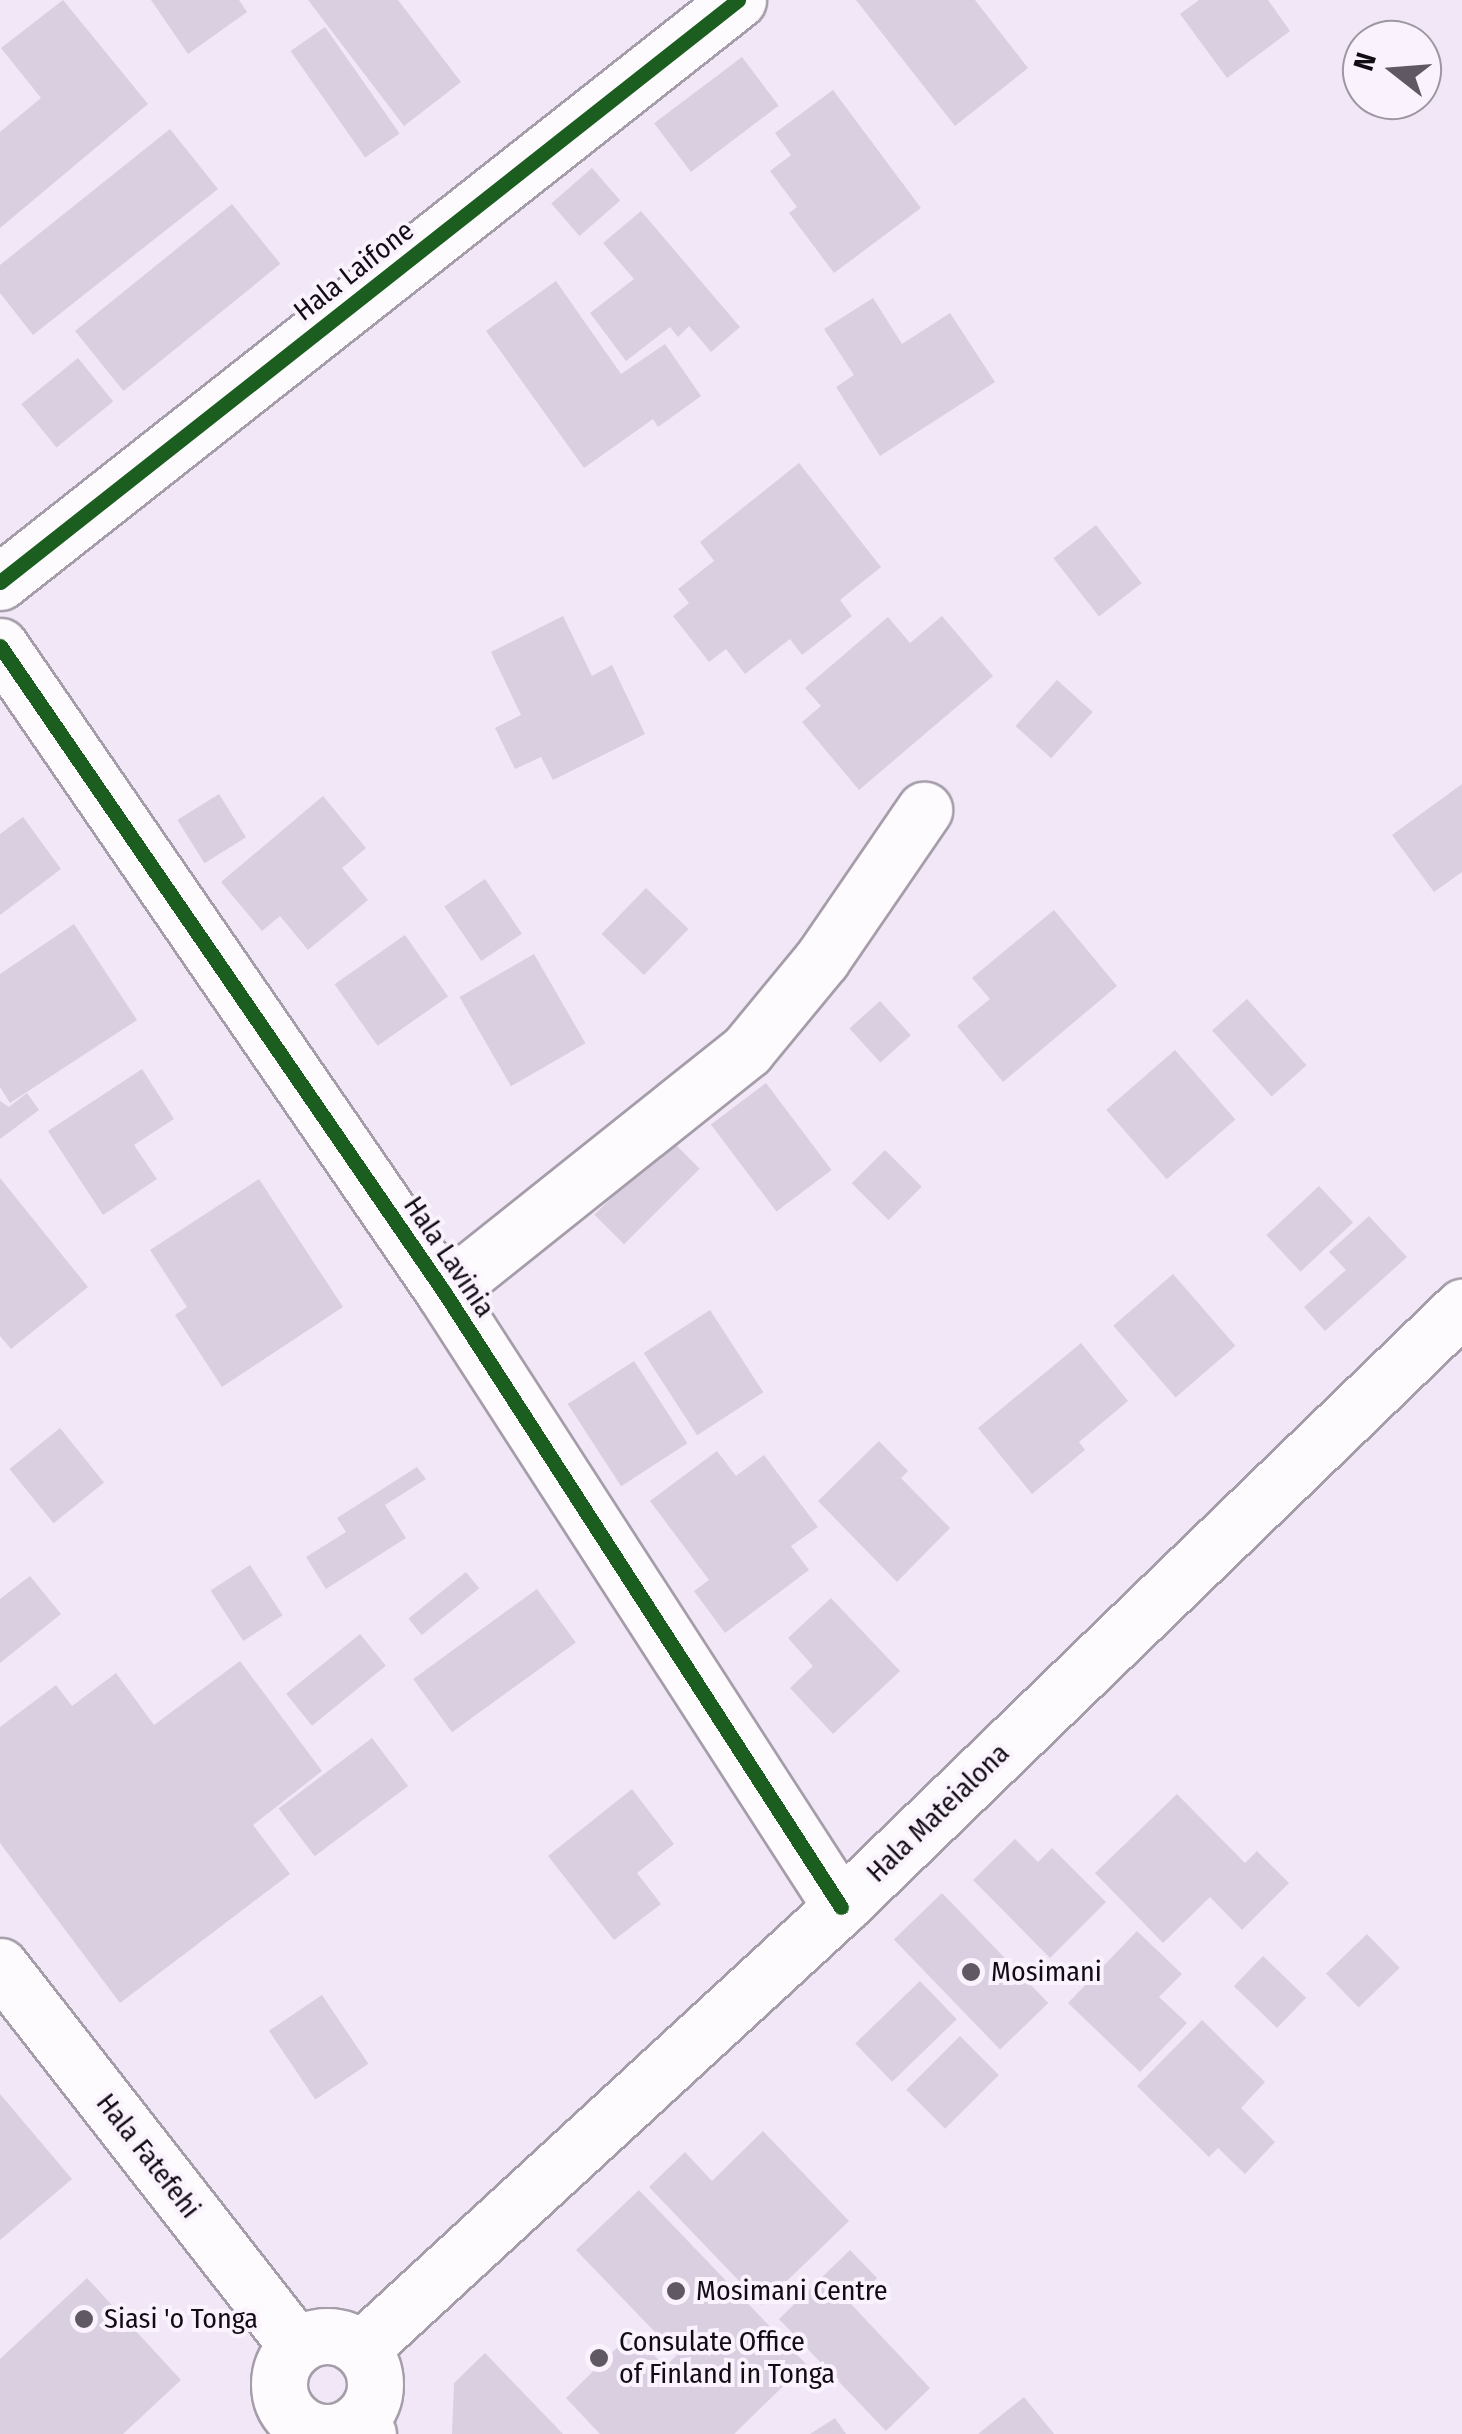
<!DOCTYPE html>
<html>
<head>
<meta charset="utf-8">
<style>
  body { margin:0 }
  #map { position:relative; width:1462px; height:2434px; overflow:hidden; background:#f1e7f6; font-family:"Fira Sans Condensed",sans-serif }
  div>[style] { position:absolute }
  .building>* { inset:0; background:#dacfe0; transform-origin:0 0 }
  .roads { filter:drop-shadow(2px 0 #a59da9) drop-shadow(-2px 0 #a59da9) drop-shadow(0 2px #a59da9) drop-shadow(0 -2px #a59da9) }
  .minor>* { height:55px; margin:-27.5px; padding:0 27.5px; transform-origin:27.5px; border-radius:27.5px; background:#fdfbfe }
  .major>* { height:55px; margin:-27.5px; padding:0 27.5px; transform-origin:27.5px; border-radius:27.5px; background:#fdfbfe }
  .major>.ring { margin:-27.5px; padding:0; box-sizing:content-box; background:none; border:55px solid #fdfbfe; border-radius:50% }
  .cycleway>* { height:15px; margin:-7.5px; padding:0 7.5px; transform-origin:7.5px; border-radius:7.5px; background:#1b5e20 }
  .dots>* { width:28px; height:28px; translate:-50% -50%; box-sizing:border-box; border:5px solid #faf3fe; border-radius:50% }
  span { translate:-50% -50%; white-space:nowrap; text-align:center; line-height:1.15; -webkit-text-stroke:8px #faf3fe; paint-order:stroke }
  .street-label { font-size:28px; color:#120c15 }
  .poi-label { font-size:28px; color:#120c15 }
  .left { translate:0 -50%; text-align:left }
  .north { position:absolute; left:1342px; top:20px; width:100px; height:100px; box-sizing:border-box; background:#faf3fe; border:2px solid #9d97a1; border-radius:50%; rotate:287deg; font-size:28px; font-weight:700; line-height:40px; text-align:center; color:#120c15 }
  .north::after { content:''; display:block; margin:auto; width:35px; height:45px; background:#605964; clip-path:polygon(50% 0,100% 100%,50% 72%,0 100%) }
</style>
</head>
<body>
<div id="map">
  <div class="building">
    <div style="clip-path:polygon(63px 0,148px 104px,0 228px,0 132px,41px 98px,1px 48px)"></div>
    <div style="clip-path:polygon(151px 0,239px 0,247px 12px,188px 54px)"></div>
    <div style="clip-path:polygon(308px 0,398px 0,461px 82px,404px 126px)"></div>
    <div style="clip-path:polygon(856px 0,975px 0,1028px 68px,955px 126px)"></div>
    <div style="clip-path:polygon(1199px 0,1268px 0,1290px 31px,1227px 78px,1180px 14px)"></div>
    <div style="left:325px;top:27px;width:130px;height:42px;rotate:55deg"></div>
    <div style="left:742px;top:57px;width:61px;height:110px;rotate:53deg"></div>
    <div style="clip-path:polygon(833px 90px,921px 208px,834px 273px,789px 213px,797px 207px,770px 171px,791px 155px,775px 133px)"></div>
    <div style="clip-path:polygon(170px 129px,218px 189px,33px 335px,0 293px,0 265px)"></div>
    <div style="left:592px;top:168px;width:43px;height:54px;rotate:49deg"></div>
    <div style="left:232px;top:204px;width:77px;height:202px;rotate:51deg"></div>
    <div style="clip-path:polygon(641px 211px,740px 327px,711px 352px,689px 326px,678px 337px,670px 327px,626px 361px,590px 313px,634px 279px,603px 243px)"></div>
    <div style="clip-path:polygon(556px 281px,621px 374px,665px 344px,701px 396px,658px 427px,653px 419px,584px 468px,486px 331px)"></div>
    <div style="clip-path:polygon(873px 298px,902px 344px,950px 313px,995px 382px,880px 456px,836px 387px,854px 375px,824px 329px)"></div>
    <div style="left:78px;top:358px;width:56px;height:73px;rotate:51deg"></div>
    <div style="clip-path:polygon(799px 463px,881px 567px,840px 600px,852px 616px,802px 655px,790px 639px,745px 674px,726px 649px,709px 662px,673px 616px,689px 603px,678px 589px,714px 561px,700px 542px)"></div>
    <div style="left:1096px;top:525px;width:74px;height:54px;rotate:52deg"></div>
    <div style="clip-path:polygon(563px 616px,592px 676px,612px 665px,645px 734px,553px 780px,541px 757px,515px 769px,495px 728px,521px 715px,491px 652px)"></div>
    <div style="clip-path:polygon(942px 616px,993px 676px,859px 790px,802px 722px,821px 706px,805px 688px,888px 617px,910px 643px)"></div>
    <div style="left:1057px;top:680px;width:48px;height:62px;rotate:42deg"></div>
    <div style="clip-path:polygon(1462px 784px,1462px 872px,1434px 892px,1392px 835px)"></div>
    <div style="left:219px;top:794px;width:51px;height:49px;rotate:58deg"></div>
    <div style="clip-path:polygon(323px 796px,366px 848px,342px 868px,368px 900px,308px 950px,280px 916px,262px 931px,221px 882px)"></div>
    <div style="clip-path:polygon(23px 817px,61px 869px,0 915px,0 834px)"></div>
    <div style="left:485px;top:879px;width:66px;height:49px;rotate:56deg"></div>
    <div style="left:646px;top:888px;width:59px;height:64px;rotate:44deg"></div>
    <div style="clip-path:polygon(1054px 910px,1117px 986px,1003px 1082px,957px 1026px,990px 999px,972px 978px)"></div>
    <div style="clip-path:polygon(74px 924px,137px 1020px,10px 1103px,0 1087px,0 974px)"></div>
    <div style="left:405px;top:935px;width:75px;height:86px;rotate:55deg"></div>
    <div style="left:534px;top:954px;width:103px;height:86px;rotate:60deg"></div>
    <div style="left:1247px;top:999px;width:89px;height:47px;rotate:48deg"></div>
    <div style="left:880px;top:1001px;width:46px;height:41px;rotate:48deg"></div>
    <div style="left:1175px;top:1050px;width:92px;height:91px;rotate:49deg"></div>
    <div style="clip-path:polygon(142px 1069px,174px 1119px,134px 1145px,157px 1179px,103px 1215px,48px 1131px)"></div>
    <div style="left:766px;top:1083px;width:109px;height:69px;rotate:53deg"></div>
    <div style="clip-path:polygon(27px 1093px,39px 1110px,0 1139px,0 1101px,9px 1107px)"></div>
    <div style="left:670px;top:1139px;width:42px;height:107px;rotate:45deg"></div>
    <div style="left:885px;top:1150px;width:52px;height:47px;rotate:45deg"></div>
    <div style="clip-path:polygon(0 1178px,88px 1287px,11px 1349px,0 1336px)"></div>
    <div style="clip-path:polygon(259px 1179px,343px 1307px,222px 1387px,175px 1315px,187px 1307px,150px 1250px)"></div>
    <div style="left:1319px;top:1186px;width:50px;height:72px;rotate:47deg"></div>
    <div style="clip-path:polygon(1369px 1216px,1407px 1257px,1325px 1331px,1304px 1307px,1346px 1270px,1329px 1252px)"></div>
    <div style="left:1173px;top:1274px;width:95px;height:79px;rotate:49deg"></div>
    <div style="left:710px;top:1310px;width:98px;height:79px;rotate:57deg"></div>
    <div style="clip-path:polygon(1081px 1343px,1128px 1401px,1079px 1442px,1085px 1450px,1032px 1494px,978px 1428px)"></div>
    <div style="left:634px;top:1361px;width:98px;height:79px;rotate:57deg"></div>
    <div style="left:60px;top:1428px;width:70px;height:65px;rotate:51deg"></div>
    <div style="clip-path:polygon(879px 1441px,908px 1471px,901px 1478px,950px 1528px,897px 1582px,818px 1501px)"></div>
    <div style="clip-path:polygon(717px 1451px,736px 1476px,764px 1455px,818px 1527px,791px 1546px,809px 1570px,725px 1633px,694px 1591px,709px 1580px,650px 1501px)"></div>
    <div style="clip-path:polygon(417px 1467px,426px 1479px,385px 1505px,406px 1538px,326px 1589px,306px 1557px,346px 1532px,337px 1518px)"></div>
    <div style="left:250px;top:1565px;width:60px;height:47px;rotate:57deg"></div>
    <div style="left:466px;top:1572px;width:21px;height:74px;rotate:51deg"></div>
    <div style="clip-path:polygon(30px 1576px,61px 1614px,0 1663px,0 1599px)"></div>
    <div style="left:537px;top:1589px;width:66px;height:153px;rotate:54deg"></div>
    <div style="clip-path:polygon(831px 1598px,900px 1671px,833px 1734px,790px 1688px,813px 1666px,788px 1638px)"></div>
    <div style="left:360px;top:1634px;width:41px;height:95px;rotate:51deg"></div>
    <div style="clip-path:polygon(240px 1661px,322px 1771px,253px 1825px,290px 1874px,120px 2003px,0 1843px,0 1727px,56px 1685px,72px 1706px,116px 1673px,154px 1725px)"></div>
    <div style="left:372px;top:1738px;width:60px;height:117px;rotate:53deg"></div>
    <div style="clip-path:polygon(632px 1789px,674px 1844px,637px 1873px,661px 1904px,614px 1940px,548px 1856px)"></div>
    <div style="clip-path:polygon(1177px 1794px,1245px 1863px,1257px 1851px,1289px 1883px,1242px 1930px,1210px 1897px,1163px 1943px,1095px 1873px)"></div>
    <div style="clip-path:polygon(1015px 1839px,1038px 1862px,1052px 1848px,1106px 1902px,1050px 1958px,973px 1880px)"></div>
    <div style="left:942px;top:1893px;width:153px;height:67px;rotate:46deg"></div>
    <div style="clip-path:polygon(1137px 1931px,1182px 1974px,1159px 1997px,1187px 2023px,1140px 2072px,1068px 2003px)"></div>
    <div style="left:1367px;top:1934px;width:47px;height:57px;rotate:46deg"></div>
    <div style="left:1263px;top:1956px;width:60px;height:42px;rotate:44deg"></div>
    <div style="left:920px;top:1981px;width:53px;height:90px;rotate:46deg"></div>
    <div style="left:322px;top:1995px;width:83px;height:64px;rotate:56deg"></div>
    <div style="clip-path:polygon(1202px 2020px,1265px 2082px,1241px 2108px,1275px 2142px,1245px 2174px,1218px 2148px,1209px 2157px,1137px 2086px)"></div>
    <div style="left:960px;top:2036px;width:55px;height:76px;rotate:45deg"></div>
    <div style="clip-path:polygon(0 2094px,72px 2179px,0 2240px)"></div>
    <div style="clip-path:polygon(763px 2131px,849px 2221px,762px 2305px,649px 2187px,685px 2152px,712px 2181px)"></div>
    <div style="clip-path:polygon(639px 2190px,806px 2364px,734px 2434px,600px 2434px,566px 2398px,633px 2332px,665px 2367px,677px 2355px,576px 2250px)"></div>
    <div style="clip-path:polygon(850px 2250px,877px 2278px,851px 2304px,930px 2388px,886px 2431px,779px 2319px)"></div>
    <div style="clip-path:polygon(87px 2278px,181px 2380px,123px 2434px,0 2434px,0 2359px)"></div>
    <div style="clip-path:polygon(485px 2353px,563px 2434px,452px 2434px,454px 2383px)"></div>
    <div style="clip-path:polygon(1024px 2397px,1054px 2434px,978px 2434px)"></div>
    <div style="clip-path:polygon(835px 2418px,846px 2434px,810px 2434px)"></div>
  </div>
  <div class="roads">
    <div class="minor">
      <div style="left:0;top:582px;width:940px;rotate:-38.26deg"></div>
      <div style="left:0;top:646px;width:784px;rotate:55.5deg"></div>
      <div style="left:444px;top:1292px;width:732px;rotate:57.16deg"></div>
      <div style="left:444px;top:1292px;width:388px;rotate:-38.6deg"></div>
      <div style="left:747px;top:1050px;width:118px;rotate:-50.5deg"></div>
      <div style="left:822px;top:959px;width:181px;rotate:-55.6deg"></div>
      <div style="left:358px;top:2421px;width:16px;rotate:52deg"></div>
    </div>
    <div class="major">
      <div style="left:0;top:1966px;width:481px;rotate:52deg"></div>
      <div class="ring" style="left:279px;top:2336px;width:41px;height:41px"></div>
      <div style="left:361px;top:2349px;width:653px;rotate:-42.64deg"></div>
      <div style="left:841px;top:1907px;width:864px;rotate:-44.01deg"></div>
    </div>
  </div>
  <div class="cycleway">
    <div style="left:0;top:582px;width:940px;rotate:-38.26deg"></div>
    <div style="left:0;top:646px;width:784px;rotate:55.5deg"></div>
    <div style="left:444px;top:1292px;width:732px;rotate:57.16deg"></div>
  </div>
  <div class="dots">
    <div style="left:971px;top:1972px;background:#605964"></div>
    <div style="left:676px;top:2291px;background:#605964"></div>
    <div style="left:84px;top:2319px;background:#605964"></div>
    <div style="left:599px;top:2358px;background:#605964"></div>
  </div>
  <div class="street-label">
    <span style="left:354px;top:271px;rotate:-38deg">Hala Laifone</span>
    <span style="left:449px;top:1257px;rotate:56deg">Hala Lavinia</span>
    <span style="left:938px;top:1813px;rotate:-44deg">Hala Mateialona</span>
    <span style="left:148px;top:2156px;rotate:52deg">Hala Fatefehi</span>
  </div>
  <div class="poi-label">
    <span class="left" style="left:991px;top:1972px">Mosimani</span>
    <span class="left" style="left:696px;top:2291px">Mosimani Centre</span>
    <span class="left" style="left:104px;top:2319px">Siasi 'o Tonga</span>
    <span class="left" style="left:619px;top:2358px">Consulate Office<br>of Finland in Tonga</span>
  </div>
  <div class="north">N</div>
</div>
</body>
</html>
